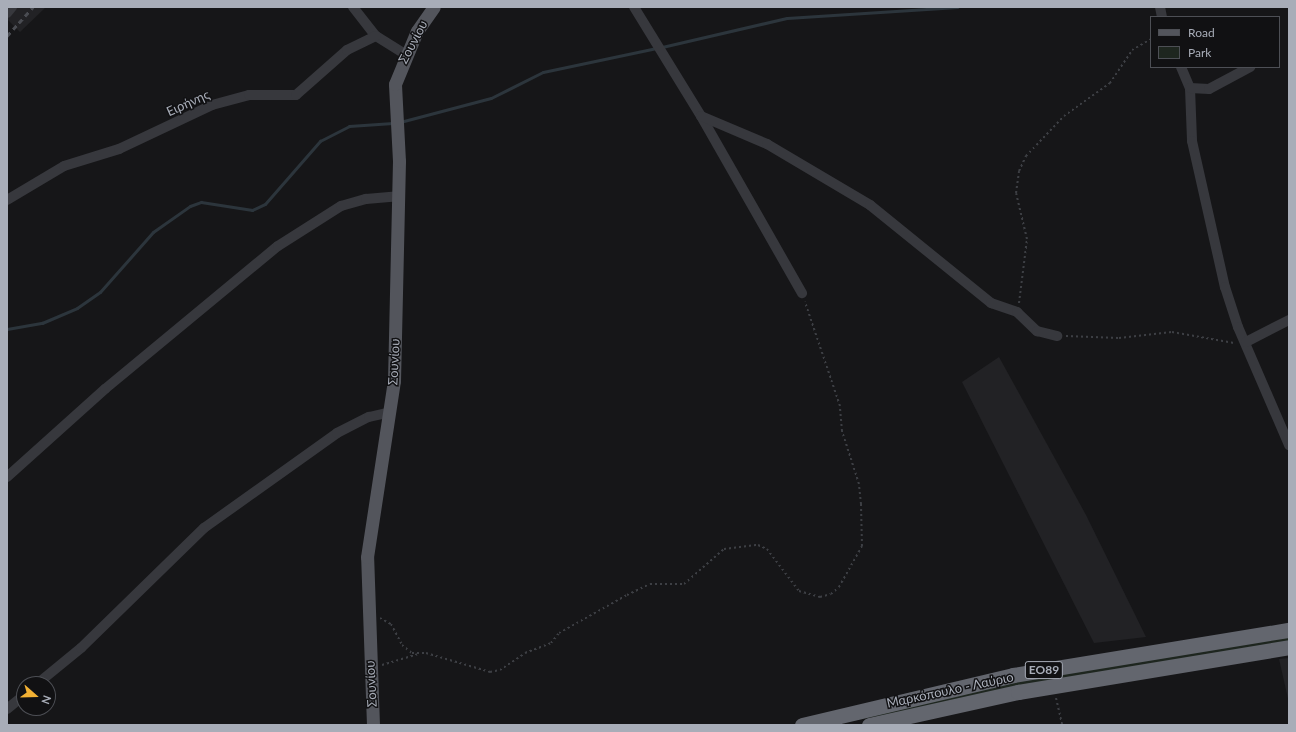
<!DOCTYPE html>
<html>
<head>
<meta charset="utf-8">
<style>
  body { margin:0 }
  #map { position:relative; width:1296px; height:732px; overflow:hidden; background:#161618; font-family:Lato,sans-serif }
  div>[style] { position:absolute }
  .built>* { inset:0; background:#222225 }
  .green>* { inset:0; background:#1e261f }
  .stream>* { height:3px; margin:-1.5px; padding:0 1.5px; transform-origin:1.5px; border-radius:1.5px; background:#2c353c }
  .path>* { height:2px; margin-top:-1px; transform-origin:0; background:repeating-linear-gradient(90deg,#3d3f44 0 2px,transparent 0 5px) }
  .minor>* { height:10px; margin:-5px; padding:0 5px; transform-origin:5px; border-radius:5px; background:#37383d }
  .major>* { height:13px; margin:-6.5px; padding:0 6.5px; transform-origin:6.5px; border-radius:6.5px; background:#53555c }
  .highway>* { height:15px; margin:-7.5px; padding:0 7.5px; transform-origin:7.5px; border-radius:7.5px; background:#63666e }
  .rail>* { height:3px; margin-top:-1.5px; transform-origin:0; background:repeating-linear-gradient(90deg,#4a4c52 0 5px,transparent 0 9px) }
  span { translate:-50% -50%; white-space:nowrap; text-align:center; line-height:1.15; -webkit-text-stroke:3px #111113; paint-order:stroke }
  .shield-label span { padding:1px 3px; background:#111113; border:1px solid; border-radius:3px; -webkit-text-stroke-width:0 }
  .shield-label { font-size:12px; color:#a8adb8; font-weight:700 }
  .street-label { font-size:13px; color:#a8adb8 }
  .frame { position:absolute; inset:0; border:8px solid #a8adb8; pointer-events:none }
  .legend { position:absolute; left:1150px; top:16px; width:130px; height:52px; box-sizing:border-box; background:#111113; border:1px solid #4d4f55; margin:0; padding:5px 7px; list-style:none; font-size:12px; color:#a8adb8 }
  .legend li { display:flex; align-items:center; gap:8px; height:20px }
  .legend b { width:20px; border:1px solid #4d4f55 }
  .north { position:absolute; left:16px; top:676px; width:40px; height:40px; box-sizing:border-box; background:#111113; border:1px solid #4d4f55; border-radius:50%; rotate:110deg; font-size:11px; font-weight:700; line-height:16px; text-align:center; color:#a8adb8 }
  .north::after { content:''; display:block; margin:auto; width:14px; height:18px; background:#f2b134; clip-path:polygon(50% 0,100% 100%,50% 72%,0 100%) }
</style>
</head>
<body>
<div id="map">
  <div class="built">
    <div style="clip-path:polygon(18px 7px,46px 7px,20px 32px,7px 19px)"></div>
    <div style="clip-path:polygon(999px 357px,1086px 515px,1146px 637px,1094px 643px,962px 382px)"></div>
    <div style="clip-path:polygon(1289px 658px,1289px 703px,1279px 659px)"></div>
  </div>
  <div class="green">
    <div style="clip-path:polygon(1289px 637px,1289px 642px,830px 725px,972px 689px)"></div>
  </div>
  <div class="stream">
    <div style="left:662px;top:47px;width:128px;rotate:-13.1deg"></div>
    <div style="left:787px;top:18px;width:171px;rotate:-3.7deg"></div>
    <div style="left:400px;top:122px;width:94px;rotate:-14.8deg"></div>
    <div style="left:491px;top:98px;width:58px;rotate:-26.6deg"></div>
    <div style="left:543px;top:72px;width:116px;rotate:-11.9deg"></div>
    <div style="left:7px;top:329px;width:36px;rotate:-10deg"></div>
    <div style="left:42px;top:323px;width:38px;rotate:-23deg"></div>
    <div style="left:77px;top:308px;width:28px;rotate:-35deg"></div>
    <div style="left:100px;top:292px;width:80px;rotate:-48.5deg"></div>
    <div style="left:153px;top:232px;width:45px;rotate:-35.1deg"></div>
    <div style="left:190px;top:206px;width:12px;rotate:-20deg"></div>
    <div style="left:201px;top:202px;width:52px;rotate:8.9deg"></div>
    <div style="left:252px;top:210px;width:14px;rotate:-25deg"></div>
    <div style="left:265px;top:204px;width:84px;rotate:-48.9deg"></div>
    <div style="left:320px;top:141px;width:33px;rotate:-27deg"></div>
    <div style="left:349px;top:126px;width:44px;rotate:-3.9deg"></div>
  </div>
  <div class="path">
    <div style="left:1019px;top:303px;width:64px;rotate:-82.9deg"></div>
    <div style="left:1027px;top:239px;width:47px;rotate:-103.4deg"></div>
    <div style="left:1016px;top:193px;width:22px;rotate:-82deg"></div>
    <div style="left:1019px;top:171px;width:17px;rotate:-65deg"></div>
    <div style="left:1026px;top:156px;width:55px;rotate:-46.5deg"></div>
    <div style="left:1064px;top:116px;width:57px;rotate:-35.7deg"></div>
    <div style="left:1110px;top:83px;width:40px;rotate:-56deg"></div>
    <div style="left:1132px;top:50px;width:22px;rotate:-30deg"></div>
    <div style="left:1066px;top:336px;width:53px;rotate:2.2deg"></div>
    <div style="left:1119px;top:338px;width:53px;rotate:-6.5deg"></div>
    <div style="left:1172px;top:332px;width:63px;rotate:10.1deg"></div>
    <div style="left:380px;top:618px;width:13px;rotate:29deg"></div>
    <div style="left:391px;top:624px;width:24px;rotate:62deg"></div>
    <div style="left:402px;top:645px;width:13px;rotate:39deg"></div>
    <div style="left:412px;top:653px;width:14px"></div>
    <div style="left:426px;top:653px;width:67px;rotate:16.5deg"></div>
    <div style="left:490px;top:672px;width:10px;rotate:-11deg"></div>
    <div style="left:500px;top:670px;width:30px;rotate:-34deg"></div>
    <div style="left:525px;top:653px;width:28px;rotate:-21deg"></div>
    <div style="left:551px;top:643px;width:13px;rotate:-51deg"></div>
    <div style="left:559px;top:633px;width:78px;rotate:-29.2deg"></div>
    <div style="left:627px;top:595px;width:25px;rotate:-26deg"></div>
    <div style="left:650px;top:584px;width:34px"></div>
    <div style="left:684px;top:584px;width:53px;rotate:-41.2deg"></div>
    <div style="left:724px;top:549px;width:34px;rotate:-7deg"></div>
    <div style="left:758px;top:545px;width:10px;rotate:24deg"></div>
    <div style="left:767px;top:549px;width:53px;rotate:52.7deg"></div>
    <div style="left:799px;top:591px;width:22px;rotate:16deg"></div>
    <div style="left:820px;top:597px;width:11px;rotate:-15deg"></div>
    <div style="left:831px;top:594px;width:11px;rotate:-41deg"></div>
    <div style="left:839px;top:587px;width:47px;rotate:-60.7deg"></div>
    <div style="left:862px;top:546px;width:42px;rotate:-91.4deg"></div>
    <div style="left:861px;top:504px;width:20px;rotate:-96deg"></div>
    <div style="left:859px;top:484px;width:56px;rotate:-107.8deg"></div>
    <div style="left:842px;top:431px;width:25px;rotate:-95deg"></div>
    <div style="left:840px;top:406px;width:110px;rotate:-108.6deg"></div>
    <div style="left:382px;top:665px;width:37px;rotate:-17deg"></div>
    <div style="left:1056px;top:698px;width:28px;rotate:77deg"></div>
  </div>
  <div class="minor">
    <div style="left:353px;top:7px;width:37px;rotate:52deg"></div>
    <div style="left:376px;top:36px;width:34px;rotate:32deg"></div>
    <div style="left:634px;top:7px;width:128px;rotate:58.4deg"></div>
    <div style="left:701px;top:116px;width:204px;rotate:60.3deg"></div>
    <div style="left:1160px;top:7px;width:10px;rotate:79deg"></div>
    <div style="left:7px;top:13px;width:8px;rotate:-50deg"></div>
    <div style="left:1181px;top:67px;width:23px;rotate:67deg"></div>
    <div style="left:1190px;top:88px;width:53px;rotate:87.8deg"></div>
    <div style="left:1192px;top:141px;width:150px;rotate:77.3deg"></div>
    <div style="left:1225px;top:287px;width:42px;rotate:72deg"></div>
    <div style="left:1238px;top:327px;width:129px;rotate:66.6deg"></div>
    <div style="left:1190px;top:88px;width:19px;rotate:3deg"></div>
    <div style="left:1209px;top:89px;width:47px;rotate:-28.2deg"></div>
    <div style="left:701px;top:116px;width:72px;rotate:23deg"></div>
    <div style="left:767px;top:144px;width:120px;rotate:30.6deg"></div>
    <div style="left:870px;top:205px;width:156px;rotate:39deg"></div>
    <div style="left:991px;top:303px;width:28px;rotate:19deg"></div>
    <div style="left:1017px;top:312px;width:28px;rotate:44deg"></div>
    <div style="left:1037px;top:331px;width:21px;rotate:14deg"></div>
    <div style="left:7px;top:200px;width:66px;rotate:-30.8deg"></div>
    <div style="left:64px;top:166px;width:58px;rotate:-17.2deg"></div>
    <div style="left:119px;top:149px;width:103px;rotate:-25.3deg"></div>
    <div style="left:212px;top:105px;width:38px;rotate:-15deg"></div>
    <div style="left:249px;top:95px;width:47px"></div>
    <div style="left:296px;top:95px;width:68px;rotate:-41.4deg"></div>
    <div style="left:347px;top:50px;width:32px;rotate:-26deg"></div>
    <div style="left:1246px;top:342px;width:48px;rotate:-27.1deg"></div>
    <div style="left:7px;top:477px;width:132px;rotate:-41.9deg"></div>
    <div style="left:105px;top:389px;width:224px;rotate:-39.6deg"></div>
    <div style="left:278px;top:246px;width:75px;rotate:-32.4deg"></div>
    <div style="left:341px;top:206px;width:26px;rotate:-16deg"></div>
    <div style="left:366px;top:199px;width:32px;rotate:-5deg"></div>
    <div style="left:37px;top:684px;width:57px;rotate:-39.3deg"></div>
    <div style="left:81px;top:648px;width:172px;rotate:-44.3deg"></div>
    <div style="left:204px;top:528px;width:163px;rotate:-35.5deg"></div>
    <div style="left:337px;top:433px;width:36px;rotate:-27deg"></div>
    <div style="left:369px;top:417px;width:22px;rotate:-13deg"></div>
    <div style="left:7px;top:709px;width:22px;rotate:-39deg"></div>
  </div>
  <div class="major">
    <div style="left:373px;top:725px;width:168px;rotate:-92deg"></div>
    <div style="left:367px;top:557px;width:178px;rotate:-81.3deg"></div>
    <div style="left:394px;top:381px;width:220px;rotate:-88.7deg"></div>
    <div style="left:399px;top:161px;width:77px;rotate:-93deg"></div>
    <div style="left:395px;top:84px;width:57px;rotate:-67.5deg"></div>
    <div style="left:417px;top:31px;width:29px;rotate:-55deg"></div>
  </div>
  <div class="highway">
    <div style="left:802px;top:725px;width:217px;rotate:-13.3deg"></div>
    <div style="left:1013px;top:675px;width:280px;rotate:-9.3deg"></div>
    <div style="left:869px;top:725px;width:153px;rotate:-12.5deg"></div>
    <div style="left:1018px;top:692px;width:275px;rotate:-9.4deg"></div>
  </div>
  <div class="rail">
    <div style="left:7px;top:36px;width:39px;rotate:-48deg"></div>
  </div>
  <div class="shield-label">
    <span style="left:1044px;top:670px">ΕΟ89</span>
  </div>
  <div class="street-label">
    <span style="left:413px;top:42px;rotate:-62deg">Σουνίου</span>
    <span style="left:188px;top:103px;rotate:-24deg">Ειρήνης</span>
    <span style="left:394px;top:362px;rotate:-87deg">Σουνίου</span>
    <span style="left:371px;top:684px;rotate:-93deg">Σουνίου</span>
    <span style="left:950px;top:690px;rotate:-12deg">Μαρκόπουλο - Λαύριο</span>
  </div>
  <div class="frame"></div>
  <ul class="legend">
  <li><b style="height:5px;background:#53555c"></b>Road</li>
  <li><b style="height:11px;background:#1e261f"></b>Park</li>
  </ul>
  <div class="north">N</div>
</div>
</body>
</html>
